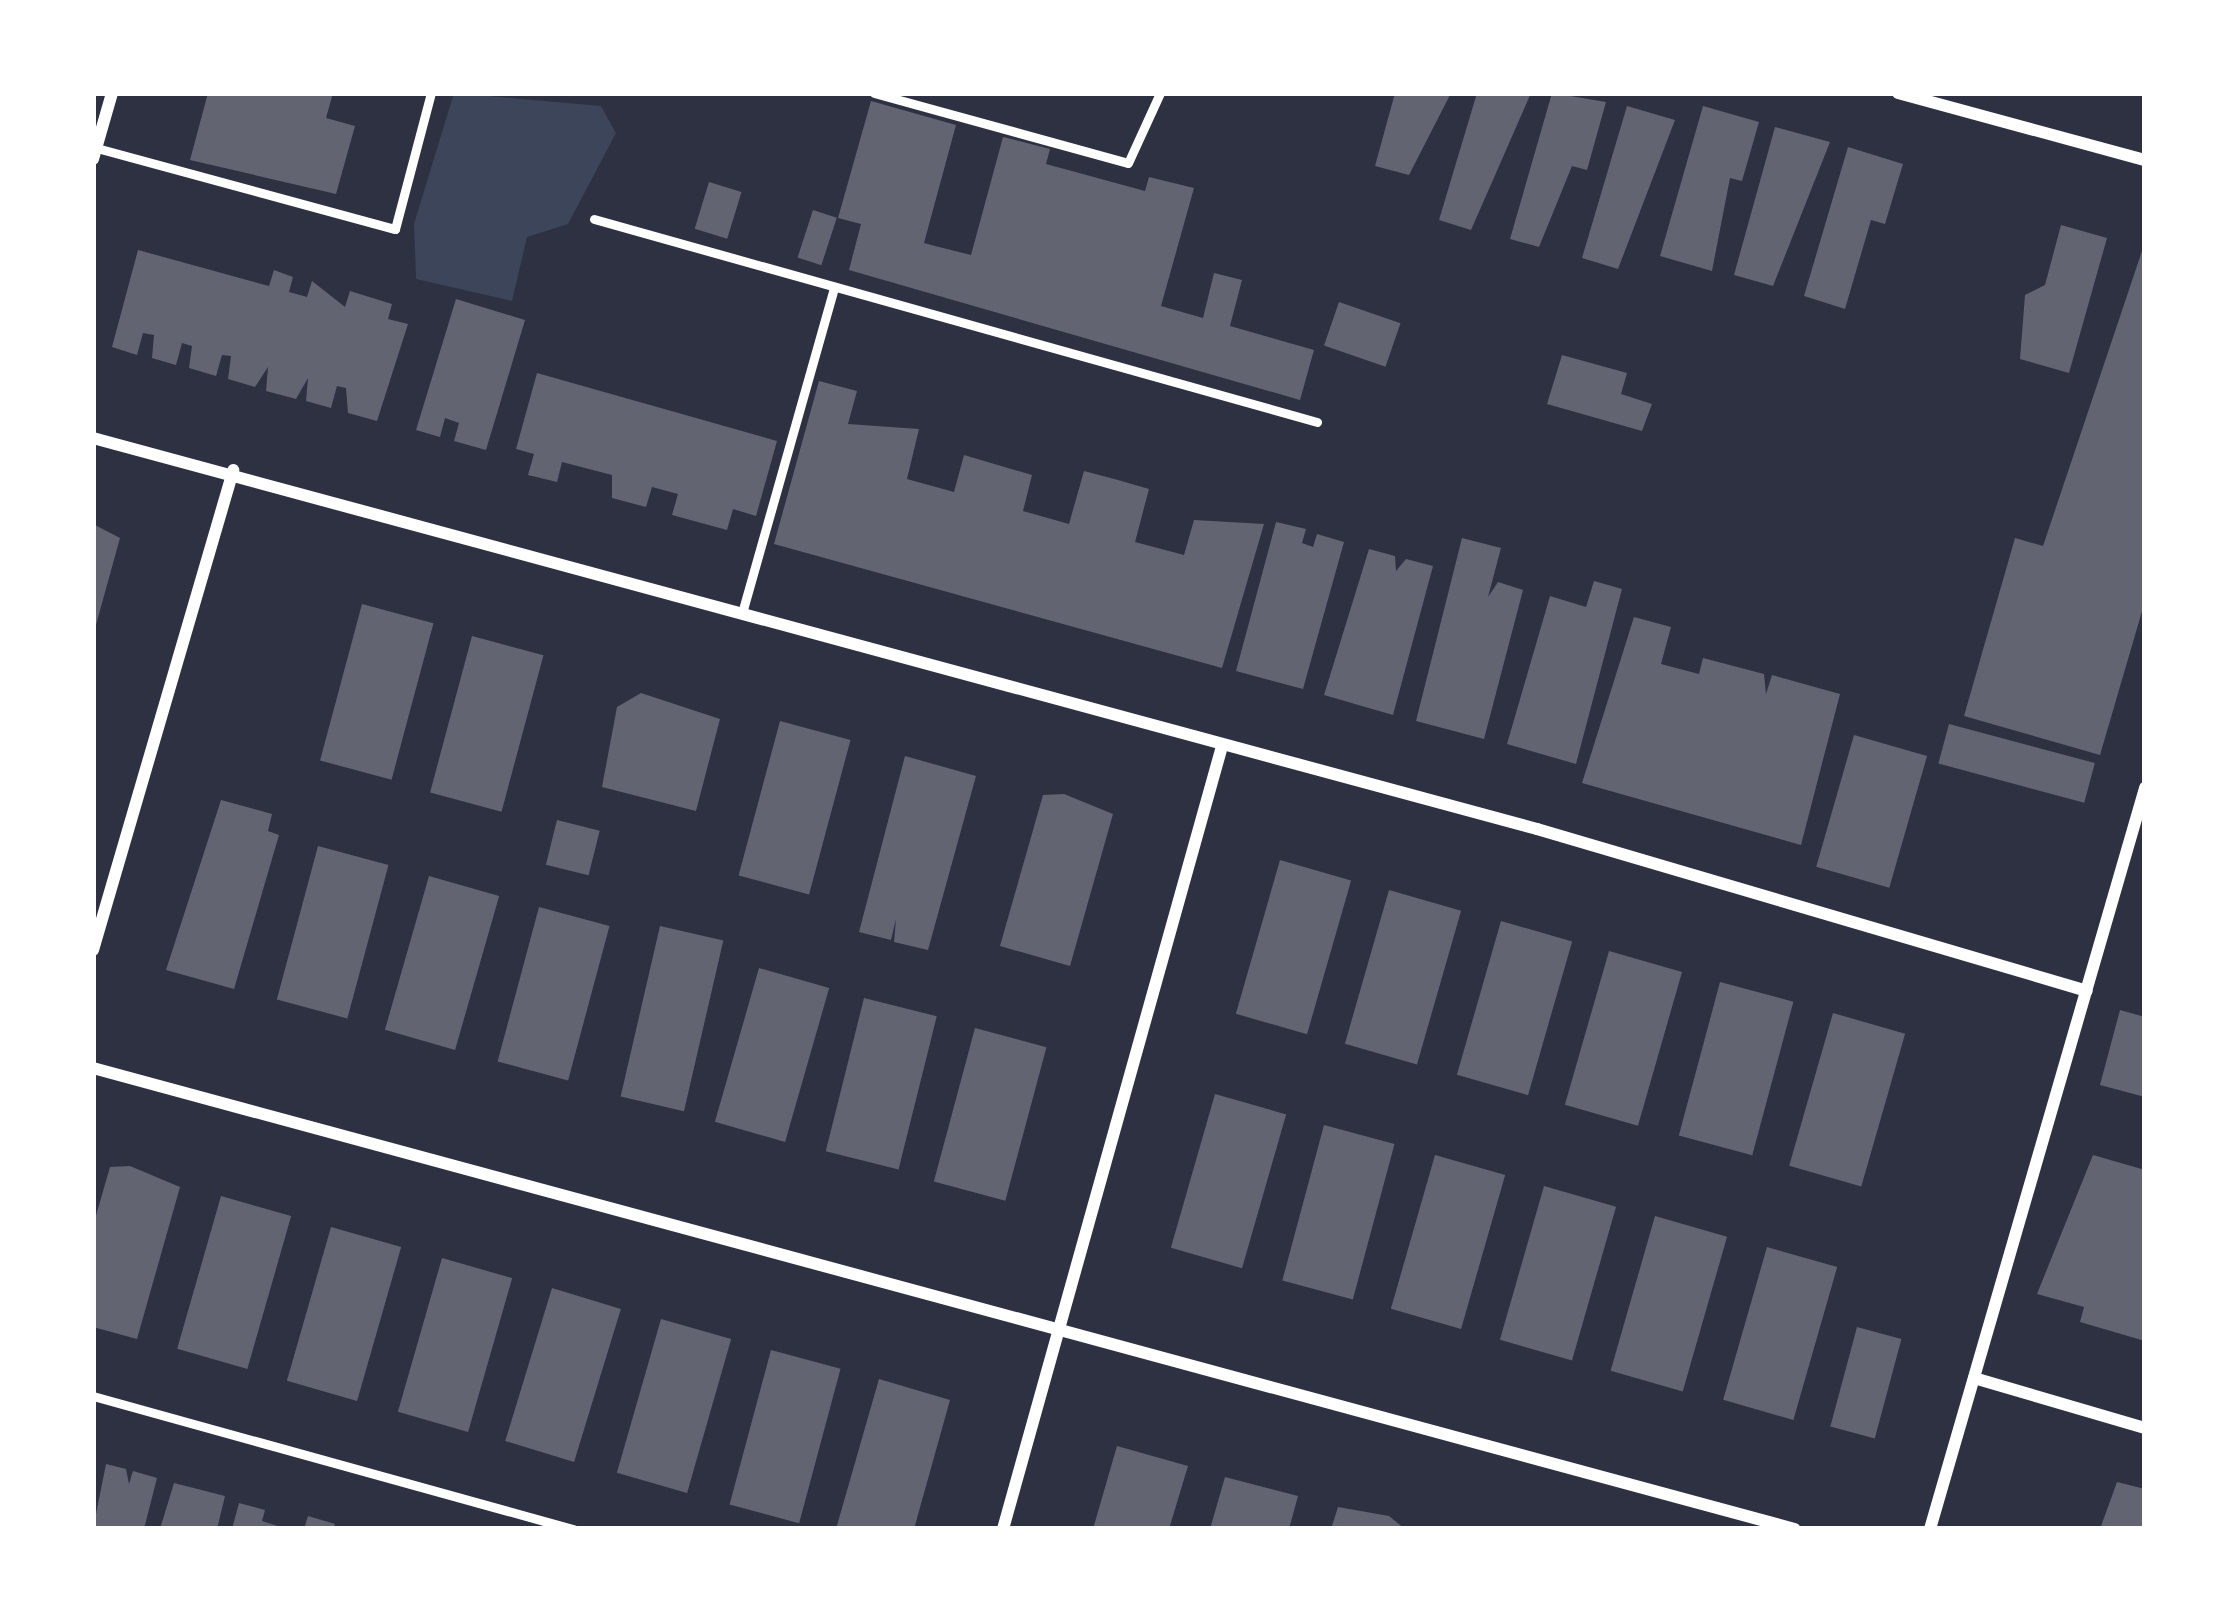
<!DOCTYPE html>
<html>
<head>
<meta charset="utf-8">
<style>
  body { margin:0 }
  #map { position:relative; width:2238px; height:1622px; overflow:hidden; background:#2d3142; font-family:"IBM Plex Serif",serif }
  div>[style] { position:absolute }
  .green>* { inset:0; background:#3c4559 }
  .building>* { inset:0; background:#626471; transform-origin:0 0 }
  .service>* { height:9px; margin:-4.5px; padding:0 4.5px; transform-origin:4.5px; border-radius:4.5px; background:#fff }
  .minor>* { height:12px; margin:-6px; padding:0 6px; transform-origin:6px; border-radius:6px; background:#fff }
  span { translate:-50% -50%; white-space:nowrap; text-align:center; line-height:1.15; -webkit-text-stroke:10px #fff; paint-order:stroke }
  .frame { position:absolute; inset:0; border:96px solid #fff; pointer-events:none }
</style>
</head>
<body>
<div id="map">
  <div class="green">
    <div style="clip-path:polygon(454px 93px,601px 106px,616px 133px,568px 224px,527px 237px,512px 301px,416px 279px,414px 224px)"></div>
  </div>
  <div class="building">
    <div style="clip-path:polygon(208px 93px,333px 93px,326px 118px,355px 126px,336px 194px,190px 160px)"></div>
    <div style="clip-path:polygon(1395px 93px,1451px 93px,1409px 175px,1375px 166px)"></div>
    <div style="clip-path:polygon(1477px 93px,1531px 93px,1471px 230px,1439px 220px)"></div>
    <div style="clip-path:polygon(1552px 93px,1606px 102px,1587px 170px,1572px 166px,1539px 247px,1510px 239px)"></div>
    <div style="clip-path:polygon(871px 101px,956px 125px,924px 243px,935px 246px,971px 255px,1003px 137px,1050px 149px,1046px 164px,1145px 191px,1149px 177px,1194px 188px,1161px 306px,1203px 318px,1214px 273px,1242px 280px,1230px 326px,1314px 350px,1300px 400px,849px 270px,861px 224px,838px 218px)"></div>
    <div style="clip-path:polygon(1627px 106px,1675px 120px,1618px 269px,1582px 258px)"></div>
    <div style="clip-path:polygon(1703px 106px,1759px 122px,1742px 181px,1730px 178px,1712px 271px,1660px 256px)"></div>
    <div style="clip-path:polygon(1775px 127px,1830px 142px,1773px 286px,1734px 275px)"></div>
    <div style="clip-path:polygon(1848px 147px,1903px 164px,1885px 224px,1871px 220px,1845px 309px,1804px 296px)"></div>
    <div style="left:709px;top:182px;width:34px;height:49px;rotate:17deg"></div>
    <div style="left:813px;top:210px;width:25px;height:50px;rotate:18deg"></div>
    <div style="clip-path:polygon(2061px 225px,2107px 238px,2069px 373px,2020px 359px,2025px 295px,2045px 285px)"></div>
    <div style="clip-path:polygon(2144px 245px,2145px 601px,2100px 755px,1964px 716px,2015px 538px,2043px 546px)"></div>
    <div style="clip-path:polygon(138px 250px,269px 286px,274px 270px,293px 277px,289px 292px,307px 297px,312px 281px,345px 307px,350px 291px,392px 304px,388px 319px,408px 324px,377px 421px,348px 413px,346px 388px,337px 386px,331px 408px,306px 401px,308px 378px,296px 399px,266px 391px,268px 367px,255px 387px,228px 379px,231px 356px,222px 355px,216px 376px,189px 368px,192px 346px,182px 343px,176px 365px,152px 358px,154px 335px,143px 333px,137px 355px,112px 347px)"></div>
    <div style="clip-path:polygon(456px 299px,525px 320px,486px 450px,454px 441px,459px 423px,445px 418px,440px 437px,416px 430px)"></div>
    <div style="left:1339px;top:302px;width:65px;height:46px;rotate:19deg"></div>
    <div style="clip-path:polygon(1562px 355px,1627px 373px,1621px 394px,1652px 404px,1642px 431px,1547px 404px)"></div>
    <div style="clip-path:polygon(537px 373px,777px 441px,756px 516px,733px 509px,727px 530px,672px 515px,678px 494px,652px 487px,646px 507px,612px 498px,612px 475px,562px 462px,557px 482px,528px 475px,534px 454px,516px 449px)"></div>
    <div style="clip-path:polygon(819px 381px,857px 391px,848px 424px,919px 429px,907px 479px,954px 492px,964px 455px,1032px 475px,1023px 511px,1069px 524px,1084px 471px,1118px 480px,1149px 489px,1135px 542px,1184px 555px,1194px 520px,1264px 524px,1222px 668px,774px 544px)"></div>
    <div style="clip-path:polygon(1276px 522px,1306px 529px,1302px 543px,1313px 547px,1317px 534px,1344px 542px,1303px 689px,1236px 671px)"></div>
    <div style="clip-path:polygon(93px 524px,120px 538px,94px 632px,93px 632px)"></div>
    <div style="clip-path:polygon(1462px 538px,1501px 548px,1488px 597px,1498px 582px,1523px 590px,1484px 739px,1416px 721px)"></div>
    <div style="clip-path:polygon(1369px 549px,1395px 556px,1396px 571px,1406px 559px,1433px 566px,1393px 715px,1324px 695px)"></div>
    <div style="clip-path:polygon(1594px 581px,1622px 589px,1576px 764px,1507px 744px,1550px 596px,1586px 607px)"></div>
    <div style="left:362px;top:604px;width:74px;height:162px;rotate:15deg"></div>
    <div style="clip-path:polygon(1634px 617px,1671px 627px,1661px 664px,1699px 674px,1703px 658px,1764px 674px,1766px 694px,1772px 675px,1840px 694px,1801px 845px,1582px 783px)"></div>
    <div style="left:472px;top:636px;width:74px;height:162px;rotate:15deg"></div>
    <div style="clip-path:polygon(641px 693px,720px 719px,696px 811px,602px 787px,617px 707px)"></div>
    <div style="left:780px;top:721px;width:73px;height:160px;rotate:15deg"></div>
    <div style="left:1949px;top:724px;width:151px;height:41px;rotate:15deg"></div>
    <div style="left:1854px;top:735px;width:76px;height:137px;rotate:16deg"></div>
    <div style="clip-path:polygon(905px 756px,976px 776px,928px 950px,894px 942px,896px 919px,891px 940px,859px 932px)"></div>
    <div style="clip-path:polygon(1064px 794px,1113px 814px,1070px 966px,1000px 946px,1043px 795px)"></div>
    <div style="clip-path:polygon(221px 800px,272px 814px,268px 831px,279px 835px,234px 989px,166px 970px)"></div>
    <div style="left:557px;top:820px;width:44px;height:46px;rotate:14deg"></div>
    <div style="left:318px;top:846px;width:73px;height:159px;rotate:15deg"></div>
    <div style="left:1280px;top:860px;width:74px;height:160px;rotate:16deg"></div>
    <div style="left:429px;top:876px;width:73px;height:160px;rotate:16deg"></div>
    <div style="left:1389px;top:890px;width:75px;height:160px;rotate:16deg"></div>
    <div style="left:539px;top:907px;width:73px;height:160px;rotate:15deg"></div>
    <div style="left:1501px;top:921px;width:74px;height:160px;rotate:16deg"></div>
    <div style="left:660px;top:926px;width:65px;height:175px;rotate:13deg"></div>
    <div style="left:1609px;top:951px;width:76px;height:160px;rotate:16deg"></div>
    <div style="left:759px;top:968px;width:73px;height:160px;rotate:16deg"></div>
    <div style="left:1720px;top:982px;width:76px;height:159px;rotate:15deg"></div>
    <div style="left:864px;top:998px;width:75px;height:158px;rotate:14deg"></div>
    <div style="clip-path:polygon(2120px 1010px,2145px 1017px,2145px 1097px,2100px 1085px)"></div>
    <div style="left:1833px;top:1013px;width:75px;height:159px;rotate:16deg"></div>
    <div style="left:975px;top:1028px;width:74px;height:159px;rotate:15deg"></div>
    <div style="left:1215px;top:1094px;width:74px;height:160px;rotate:16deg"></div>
    <div style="left:1324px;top:1125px;width:73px;height:161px;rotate:15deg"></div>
    <div style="left:1435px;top:1155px;width:73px;height:160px;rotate:16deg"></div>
    <div style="clip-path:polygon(2093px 1155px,2145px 1170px,2145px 1341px,2080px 1322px,2084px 1307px,2037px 1294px)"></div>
    <div style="clip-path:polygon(130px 1166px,180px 1187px,137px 1339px,93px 1327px,93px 1226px,110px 1167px)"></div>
    <div style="left:1544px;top:1186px;width:75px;height:160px;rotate:16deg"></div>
    <div style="left:221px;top:1196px;width:73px;height:159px;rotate:16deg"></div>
    <div style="left:1655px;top:1216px;width:75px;height:161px;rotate:16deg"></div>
    <div style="left:331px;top:1227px;width:73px;height:160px;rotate:16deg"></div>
    <div style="left:1767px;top:1247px;width:73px;height:159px;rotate:16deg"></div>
    <div style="left:442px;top:1258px;width:73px;height:160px;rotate:16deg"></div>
    <div style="left:552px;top:1288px;width:72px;height:160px;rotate:17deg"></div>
    <div style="left:661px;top:1319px;width:73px;height:160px;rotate:16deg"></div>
    <div style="left:1857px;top:1327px;width:46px;height:103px;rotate:15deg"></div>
    <div style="left:771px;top:1350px;width:72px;height:160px;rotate:15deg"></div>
    <div style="clip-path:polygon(879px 1379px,950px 1400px,914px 1529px,836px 1529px)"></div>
    <div style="clip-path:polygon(1117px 1446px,1188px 1466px,1169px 1529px,1093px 1529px)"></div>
    <div style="clip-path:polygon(106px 1464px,126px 1469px,129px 1484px,133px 1471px,157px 1478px,144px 1529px,93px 1529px)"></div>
    <div style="clip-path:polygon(1225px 1477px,1298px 1496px,1289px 1529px,1210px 1529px)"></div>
    <div style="clip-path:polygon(2117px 1482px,2145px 1489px,2145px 1529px,2100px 1529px)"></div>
    <div style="clip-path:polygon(174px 1483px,225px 1496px,217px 1529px,160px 1529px)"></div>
    <div style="clip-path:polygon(239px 1503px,265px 1510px,262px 1521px,287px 1529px,232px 1529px)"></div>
    <div style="clip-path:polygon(1338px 1507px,1389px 1516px,1405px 1529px,1331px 1529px)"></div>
    <div style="clip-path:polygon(308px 1516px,335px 1524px,333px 1529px,304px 1529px)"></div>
  </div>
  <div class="service">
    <div style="left:874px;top:93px;width:263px;rotate:15.4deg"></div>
    <div style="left:1128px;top:163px;width:77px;rotate:-65.4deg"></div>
    <div style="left:93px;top:147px;width:313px;rotate:15.2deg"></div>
    <div style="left:395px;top:229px;width:141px;rotate:-75.2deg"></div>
    <div style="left:594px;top:219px;width:751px;rotate:15.68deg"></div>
    <div style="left:742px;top:613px;width:339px;rotate:-74.2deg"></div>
    <div style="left:93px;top:1396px;width:499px;rotate:15.5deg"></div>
  </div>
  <div class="minor">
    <div style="left:1898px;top:93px;width:256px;rotate:15.2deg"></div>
    <div style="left:93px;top:159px;width:69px;rotate:-73.9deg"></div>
    <div style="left:93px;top:438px;width:1496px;rotate:15.15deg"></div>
    <div style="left:1537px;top:829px;width:573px;rotate:16.41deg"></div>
    <div style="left:93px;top:950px;width:500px;rotate:-73.7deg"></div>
    <div style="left:93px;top:1068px;width:1763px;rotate:15.16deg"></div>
    <div style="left:1974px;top:1378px;width:178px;rotate:16.3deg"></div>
    <div style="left:1003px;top:1529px;width:813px;rotate:-74.37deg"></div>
    <div style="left:1930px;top:1529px;width:772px;rotate:-73.82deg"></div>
  </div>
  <div class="frame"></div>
</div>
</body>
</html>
